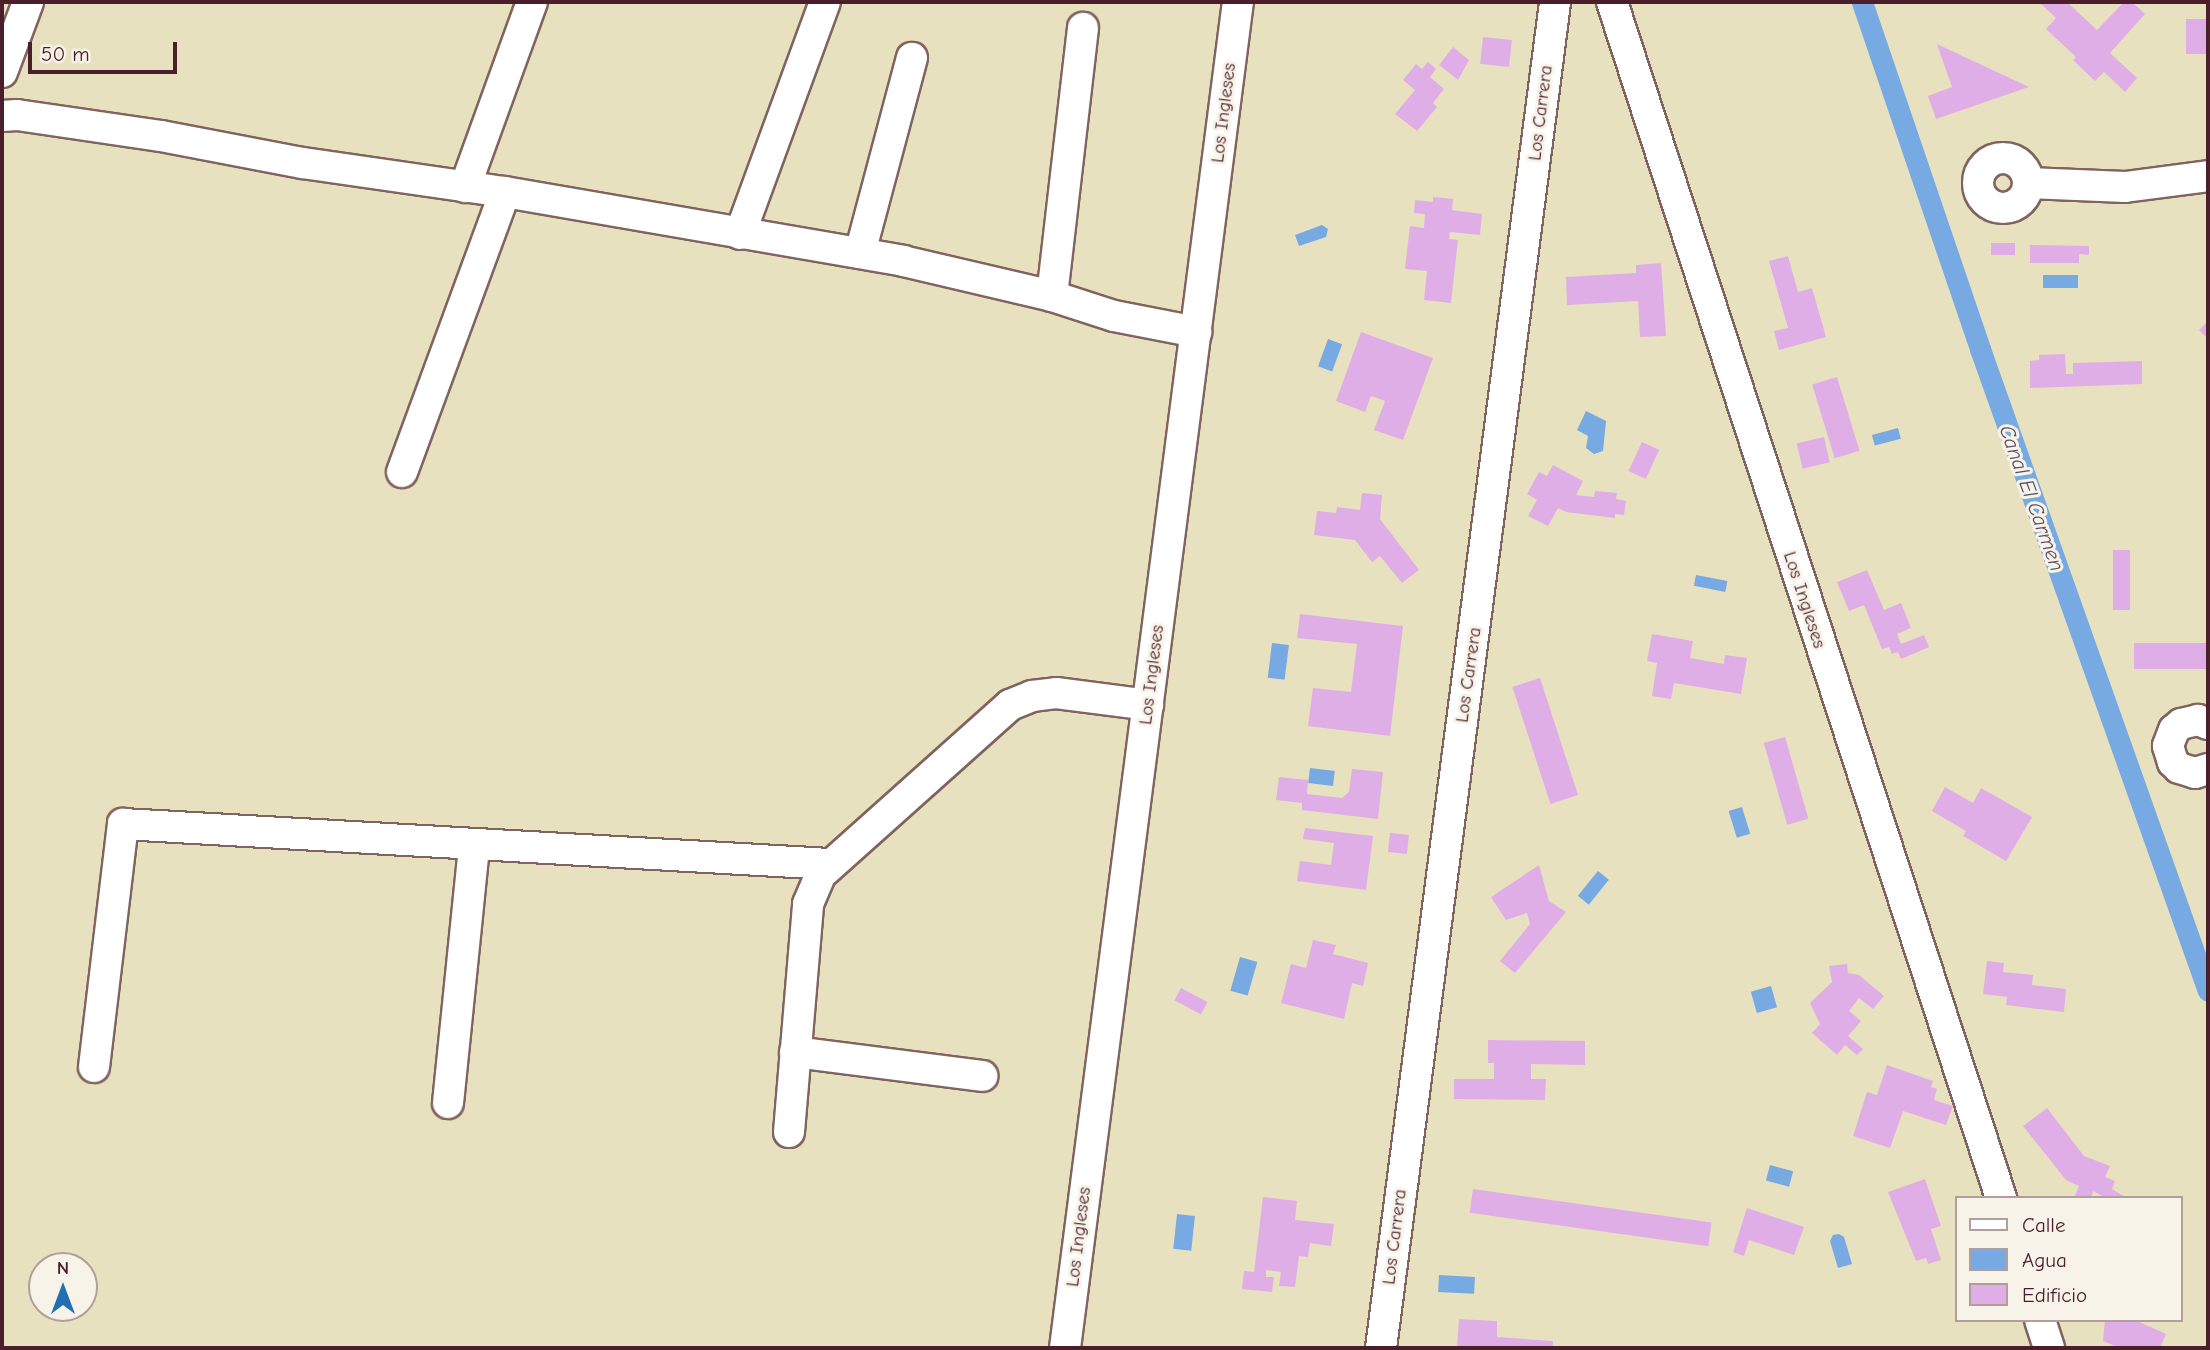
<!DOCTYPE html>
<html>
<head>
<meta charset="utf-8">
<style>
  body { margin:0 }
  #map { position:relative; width:2210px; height:1350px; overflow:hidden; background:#e8e1bf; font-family:"Comic Neue",sans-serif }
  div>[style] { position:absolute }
  .water>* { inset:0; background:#77a9e2; transform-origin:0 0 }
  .canal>* { height:21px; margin:-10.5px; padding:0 10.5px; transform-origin:10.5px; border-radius:10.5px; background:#77a9e2 }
  .building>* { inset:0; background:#e0aee6; transform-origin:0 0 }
  .roads { filter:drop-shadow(2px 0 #81635f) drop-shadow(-2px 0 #81635f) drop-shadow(0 2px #81635f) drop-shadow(0 -2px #81635f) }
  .minor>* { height:30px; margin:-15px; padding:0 15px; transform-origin:15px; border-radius:15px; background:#fff }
  .minor>.ring { margin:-15px; padding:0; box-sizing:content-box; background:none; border:30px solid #fff; border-radius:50% }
  span { translate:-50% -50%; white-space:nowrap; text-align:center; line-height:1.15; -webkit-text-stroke:6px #f7f3e8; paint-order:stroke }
  .street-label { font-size:19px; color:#4a1f2b }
  .water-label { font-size:21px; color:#5a4f6b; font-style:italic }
  .frame { position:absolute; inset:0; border:4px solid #4a1f2b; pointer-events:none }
  .legend { position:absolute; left:1955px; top:1196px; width:228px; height:126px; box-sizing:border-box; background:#f7f3e8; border:2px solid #b29e9c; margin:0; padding:9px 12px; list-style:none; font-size:21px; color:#4a1f2b }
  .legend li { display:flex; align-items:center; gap:14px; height:35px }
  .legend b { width:35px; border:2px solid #b29e9c }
  .north { position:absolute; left:28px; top:1252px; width:70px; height:70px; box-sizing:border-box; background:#f7f3e8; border:2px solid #b29e9c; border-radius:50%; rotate:0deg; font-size:19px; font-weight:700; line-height:28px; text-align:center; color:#4a1f2b }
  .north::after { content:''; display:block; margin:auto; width:24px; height:32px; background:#1f6fb2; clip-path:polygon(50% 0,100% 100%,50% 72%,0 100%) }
  .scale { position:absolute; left:28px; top:42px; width:149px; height:32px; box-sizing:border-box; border:4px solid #4a1f2b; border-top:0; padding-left:9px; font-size:21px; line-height:24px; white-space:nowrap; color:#4a1f2b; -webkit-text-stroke:5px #f7f3e8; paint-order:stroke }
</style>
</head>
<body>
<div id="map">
  <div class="water">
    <div style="clip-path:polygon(1322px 225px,1328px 229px,1326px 237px,1299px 246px,1295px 235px)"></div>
    <div style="left:2043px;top:275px;width:35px;height:13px"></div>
    <div style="left:1328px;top:339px;width:15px;height:29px;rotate:20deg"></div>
    <div style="clip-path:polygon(1586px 411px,1606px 421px,1603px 451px,1594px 454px,1586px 448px,1588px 436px,1577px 430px)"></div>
    <div style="left:1898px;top:428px;width:11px;height:27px;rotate:75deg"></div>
    <div style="left:1696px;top:575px;width:32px;height:11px;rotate:11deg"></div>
    <div style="left:1272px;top:643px;width:17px;height:35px;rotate:7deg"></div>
    <div style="left:1310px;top:768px;width:25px;height:15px;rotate:7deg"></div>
    <div style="left:1742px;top:807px;width:28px;height:14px;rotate:73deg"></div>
    <div style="left:1598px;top:871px;width:14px;height:32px;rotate:39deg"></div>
    <div style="left:1240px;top:957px;width:18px;height:35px;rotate:16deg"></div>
    <div style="left:1771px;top:986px;width:22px;height:21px;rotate:74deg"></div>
    <div style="left:1770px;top:1165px;width:24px;height:16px;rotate:15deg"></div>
    <div style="left:1177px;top:1214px;width:18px;height:35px;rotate:6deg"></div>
    <div style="clip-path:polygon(1839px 1234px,1844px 1237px,1852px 1264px,1838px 1268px,1830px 1241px,1833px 1235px)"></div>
    <div style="left:1439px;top:1275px;width:36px;height:17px;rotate:3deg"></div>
  </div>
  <div class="canal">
    <div style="left:1862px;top:2px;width:367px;rotate:71.2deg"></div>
    <div style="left:1980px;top:349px;width:681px;rotate:70.45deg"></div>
  </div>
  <div class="building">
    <div style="clip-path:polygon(2039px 2px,2067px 2px,2097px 30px,2124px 2px,2132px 2px,2145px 14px,2110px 53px,2137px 78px,2125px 92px,2104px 72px,2095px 81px,2073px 60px,2076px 57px,2046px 29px,2056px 18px)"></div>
    <div style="left:2186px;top:19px;width:22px;height:35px"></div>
    <div style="left:1483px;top:37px;width:29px;height:27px;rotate:6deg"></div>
    <div style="clip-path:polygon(1937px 44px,2029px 87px,1936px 119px,1928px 96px,1952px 87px)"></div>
    <div style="clip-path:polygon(1453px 47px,1469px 60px,1458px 80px,1439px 65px)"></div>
    <div style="clip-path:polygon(1428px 62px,1436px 69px,1430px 77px,1444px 89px,1433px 103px,1437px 107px,1417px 131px,1395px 114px,1415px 90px,1403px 80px,1416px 64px,1422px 69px)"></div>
    <div style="clip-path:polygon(1433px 197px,1453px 199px,1452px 210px,1482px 214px,1480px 235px,1450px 232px,1449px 239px,1458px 240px,1451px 303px,1424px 300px,1427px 271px,1405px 269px,1410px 226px,1424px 228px,1425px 214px,1414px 213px,1415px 200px,1433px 202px)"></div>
    <div style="left:2015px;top:243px;width:12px;height:24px;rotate:90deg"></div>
    <div style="clip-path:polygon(2030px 245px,2089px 246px,2089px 255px,2079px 254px,2079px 263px,2030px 263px)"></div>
    <div style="clip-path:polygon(1788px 256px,1798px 292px,1812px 288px,1826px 337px,1779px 350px,1774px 331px,1788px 328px,1769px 261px)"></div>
    <div style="clip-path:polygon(1661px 263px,1666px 336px,1640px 337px,1638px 301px,1567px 305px,1566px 277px,1636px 273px,1636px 265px)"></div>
    <div style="clip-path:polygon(2208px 321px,2208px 339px,2199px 330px)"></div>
    <div style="clip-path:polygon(1361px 332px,1433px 358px,1403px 440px,1374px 430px,1385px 401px,1371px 396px,1365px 412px,1336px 401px)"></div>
    <div style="clip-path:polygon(2065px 354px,2066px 374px,2073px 374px,2073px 363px,2142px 361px,2142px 384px,2030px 388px,2030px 361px,2039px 360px,2039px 355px)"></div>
    <div style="left:1837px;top:377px;width:77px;height:26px;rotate:73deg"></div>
    <div style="left:1824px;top:437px;width:26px;height:28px;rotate:77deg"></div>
    <div style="left:1642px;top:442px;width:19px;height:32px;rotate:25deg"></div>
    <div style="clip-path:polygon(1553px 465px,1583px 481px,1576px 495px,1594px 497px,1595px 491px,1617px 493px,1616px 499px,1626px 501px,1624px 515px,1615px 514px,1615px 518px,1566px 512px,1558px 508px,1548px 526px,1528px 516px,1537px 500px,1527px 494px,1539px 472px,1547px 476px)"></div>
    <div style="clip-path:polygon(1362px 493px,1382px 495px,1380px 519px,1419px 570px,1402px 583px,1380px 556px,1372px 562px,1355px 540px,1314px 535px,1317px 511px,1336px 513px,1337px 507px,1360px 510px)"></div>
    <div style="left:2113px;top:550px;width:17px;height:60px"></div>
    <div style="clip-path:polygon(1867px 570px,1884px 610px,1901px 603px,1911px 628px,1897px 634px,1901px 644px,1924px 635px,1929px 647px,1901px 659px,1898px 652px,1892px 654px,1889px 647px,1882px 649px,1864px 605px,1849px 611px,1837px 582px)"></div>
    <div style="clip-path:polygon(1300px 614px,1403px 626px,1390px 736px,1308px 726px,1313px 688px,1351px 692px,1357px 644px,1297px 638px)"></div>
    <div style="clip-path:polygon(1652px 634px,1693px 641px,1690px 658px,1724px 664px,1725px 655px,1747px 658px,1741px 694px,1674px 683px,1671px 699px,1652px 696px,1657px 663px,1647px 661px)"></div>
    <div style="left:2208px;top:643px;width:26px;height:74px;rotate:90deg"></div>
    <div style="left:1540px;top:678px;width:123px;height:29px;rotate:72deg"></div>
    <div style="left:1785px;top:737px;width:85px;height:22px;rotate:74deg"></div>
    <div style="clip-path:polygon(1352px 769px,1383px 772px,1378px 819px,1302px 810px,1302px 803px,1276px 800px,1279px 777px,1308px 780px,1307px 794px,1342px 798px,1349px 792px)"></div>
    <div style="clip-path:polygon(1945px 787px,1973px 803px,1981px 788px,2032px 817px,2006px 861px,1963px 836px,1966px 831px,1932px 811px)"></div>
    <div style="clip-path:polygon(1305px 828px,1373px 836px,1366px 890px,1297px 881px,1300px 861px,1331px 865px,1334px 843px,1303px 839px)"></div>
    <div style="left:1390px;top:833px;width:19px;height:19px;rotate:6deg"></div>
    <div style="clip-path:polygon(1539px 865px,1549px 901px,1566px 912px,1515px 973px,1500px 961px,1530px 924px,1527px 913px,1506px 920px,1491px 897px)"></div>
    <div style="clip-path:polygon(1313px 940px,1336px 945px,1333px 954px,1368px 963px,1363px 986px,1352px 983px,1344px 1019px,1281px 1003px,1291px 964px,1306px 968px)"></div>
    <div style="clip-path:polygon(1987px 961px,2004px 963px,2003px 972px,2033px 975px,2032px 985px,2066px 989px,2064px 1012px,2006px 1005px,2007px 997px,1983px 994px)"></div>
    <div style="clip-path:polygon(1847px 964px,1848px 973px,1859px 975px,1884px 996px,1873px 1009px,1859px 998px,1849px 1011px,1861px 1021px,1848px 1036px,1863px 1049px,1857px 1055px,1845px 1045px,1837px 1055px,1812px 1033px,1820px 1024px,1810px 1003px,1832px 982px,1829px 966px)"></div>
    <div style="left:1181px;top:988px;width:30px;height:14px;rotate:28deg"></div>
    <div style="clip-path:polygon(1488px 1040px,1585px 1041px,1585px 1065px,1531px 1064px,1531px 1079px,1546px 1079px,1545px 1100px,1454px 1099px,1454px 1079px,1494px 1079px,1494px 1063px,1488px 1063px)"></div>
    <div style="clip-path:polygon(1887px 1065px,1933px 1081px,1931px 1087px,1937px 1089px,1934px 1100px,1953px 1106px,1946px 1125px,1903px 1111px,1890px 1148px,1853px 1136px,1867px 1092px,1877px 1095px)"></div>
    <div style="clip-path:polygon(2047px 1108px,2084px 1156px,2110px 1166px,2105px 1177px,2115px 1181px,2112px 1189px,2127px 1198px,2106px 1198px,2093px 1191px,2091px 1198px,2074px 1198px,2079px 1186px,2066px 1180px,2023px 1126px)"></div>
    <div style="clip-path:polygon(1925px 1179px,1941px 1226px,1931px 1229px,1941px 1260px,1928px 1264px,1926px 1258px,1916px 1261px,1888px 1192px)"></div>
    <div style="left:1473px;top:1189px;width:241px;height:24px;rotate:8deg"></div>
    <div style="clip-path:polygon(1263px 1197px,1297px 1201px,1295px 1220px,1334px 1224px,1331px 1246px,1310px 1243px,1308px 1257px,1299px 1256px,1295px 1287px,1279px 1286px,1281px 1272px,1266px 1270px,1266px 1277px,1274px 1277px,1272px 1292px,1242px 1289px,1244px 1271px,1254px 1272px)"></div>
    <div style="clip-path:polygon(1747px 1208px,1804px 1227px,1794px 1255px,1749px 1240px,1744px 1256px,1733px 1252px)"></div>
    <div style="clip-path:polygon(1459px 1319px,1497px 1321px,1497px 1337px,1553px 1341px,1553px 1348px,1457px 1348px)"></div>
    <div style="clip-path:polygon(2105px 1320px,2135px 1320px,2166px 1334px,2160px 1348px,2120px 1348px,2103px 1341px)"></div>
  </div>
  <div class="roads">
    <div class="minor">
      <div style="left:1612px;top:2px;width:1258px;rotate:71.98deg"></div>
      <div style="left:2px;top:72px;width:75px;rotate:-69.6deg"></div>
      <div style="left:2px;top:116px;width:15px;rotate:-4deg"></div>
      <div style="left:17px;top:115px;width:146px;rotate:8.3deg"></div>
      <div style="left:161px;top:136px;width:145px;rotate:10.8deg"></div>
      <div style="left:303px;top:163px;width:204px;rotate:8.2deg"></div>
      <div style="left:505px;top:192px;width:404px;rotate:9.8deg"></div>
      <div style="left:903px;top:261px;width:153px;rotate:13.2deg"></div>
      <div style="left:1052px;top:296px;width:65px;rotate:17.9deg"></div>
      <div style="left:1114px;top:316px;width:84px;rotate:11deg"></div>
      <div class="ring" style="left:1978px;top:158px;width:20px;height:20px"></div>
      <div style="left:2028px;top:183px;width:97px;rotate:2.4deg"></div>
      <div style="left:2125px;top:187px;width:84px;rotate:-7.5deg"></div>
      <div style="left:465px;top:187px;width:197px;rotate:-70.1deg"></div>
      <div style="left:740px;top:234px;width:247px;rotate:-69.9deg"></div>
      <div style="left:860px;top:253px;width:202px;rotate:-75.1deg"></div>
      <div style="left:1052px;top:296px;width:270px;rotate:-83.4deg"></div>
      <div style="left:402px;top:472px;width:298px;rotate:-69.8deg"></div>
      <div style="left:2208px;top:724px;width:11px;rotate:-158deg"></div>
      <div style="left:2198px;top:720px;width:17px;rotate:167deg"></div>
      <div style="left:2181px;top:724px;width:9px;rotate:139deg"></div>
      <div style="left:2174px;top:730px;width:17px;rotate:111deg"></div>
      <div style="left:2168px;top:746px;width:17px;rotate:73deg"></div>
      <div style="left:2173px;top:762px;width:8px;rotate:45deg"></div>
      <div style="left:2179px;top:768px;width:17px;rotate:17deg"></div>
      <div style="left:2195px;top:773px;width:14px;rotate:-17deg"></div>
      <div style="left:795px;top:1052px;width:189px;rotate:7.3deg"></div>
      <div style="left:94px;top:1067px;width:245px;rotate:-83.2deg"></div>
      <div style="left:123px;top:824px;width:708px;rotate:3.24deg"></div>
      <div style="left:448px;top:1103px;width:259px;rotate:-84.2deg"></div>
      <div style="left:789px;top:1132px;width:229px;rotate:-85.2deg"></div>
      <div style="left:808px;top:904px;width:33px;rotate:-67deg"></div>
      <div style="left:821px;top:874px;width:254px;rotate:-41.8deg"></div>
      <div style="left:1010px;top:705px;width:24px;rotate:-22deg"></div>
      <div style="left:1032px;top:696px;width:24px;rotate:-7deg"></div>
      <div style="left:1056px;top:693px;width:93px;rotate:7.4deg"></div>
      <div style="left:2040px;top:1320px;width:29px;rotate:72deg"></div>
      <div style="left:1065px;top:1348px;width:1357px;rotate:-82.68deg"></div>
      <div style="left:1381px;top:1348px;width:1357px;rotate:-82.63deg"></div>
    </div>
  </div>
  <div class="street-label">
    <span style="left:1224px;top:113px;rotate:-83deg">Los Ingleses</span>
    <span style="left:1541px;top:113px;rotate:-83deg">Los Carrera</span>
    <span style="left:1804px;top:600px;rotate:72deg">Los Ingleses</span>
    <span style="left:1152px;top:675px;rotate:-83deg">Los Ingleses</span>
    <span style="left:1469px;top:675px;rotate:-82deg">Los Carrera</span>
    <span style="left:1079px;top:1237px;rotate:-83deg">Los Ingleses</span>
    <span style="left:1395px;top:1237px;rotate:-83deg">Los Carrera</span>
  </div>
  <div class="water-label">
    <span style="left:2032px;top:498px;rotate:70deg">Canal El Carmen</span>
  </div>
  <div class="frame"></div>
  <ul class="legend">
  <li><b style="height:9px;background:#fff"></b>Calle</li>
  <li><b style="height:19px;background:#77a9e2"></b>Agua</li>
  <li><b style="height:19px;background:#e0aee6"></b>Edificio</li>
  </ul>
  <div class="north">N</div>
  <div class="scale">50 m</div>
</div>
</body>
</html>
